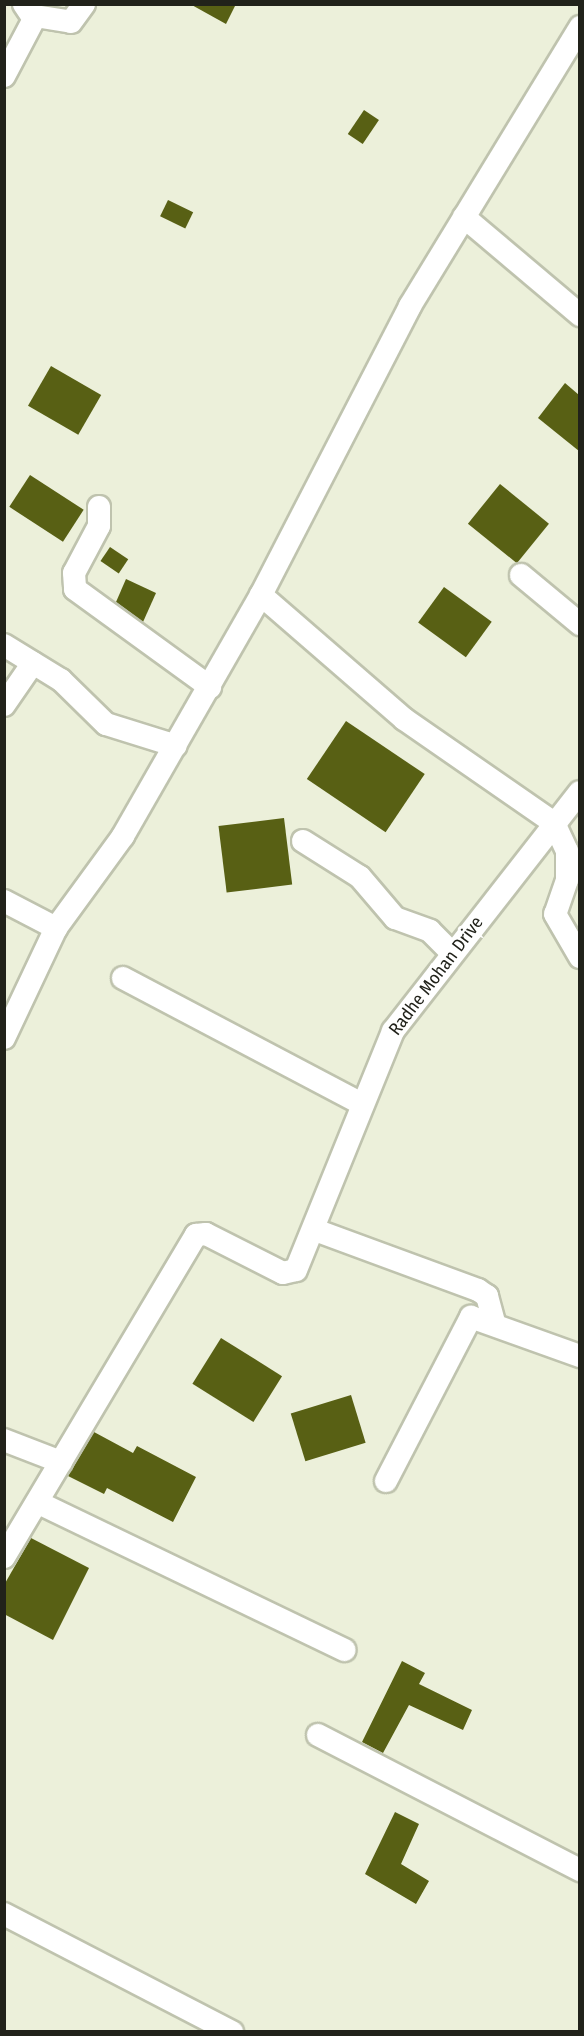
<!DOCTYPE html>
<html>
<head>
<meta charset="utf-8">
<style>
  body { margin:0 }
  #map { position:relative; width:584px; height:2036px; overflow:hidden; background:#ecf0da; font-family:"Fira Sans Condensed",sans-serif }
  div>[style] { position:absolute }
  .building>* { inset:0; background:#586014; transform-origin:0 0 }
  .roads { filter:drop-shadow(2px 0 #bfc3ae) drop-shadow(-2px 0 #bfc3ae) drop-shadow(0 2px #bfc3ae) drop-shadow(0 -2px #bfc3ae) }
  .minor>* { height:22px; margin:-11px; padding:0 11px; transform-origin:11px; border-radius:11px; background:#fff }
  span { translate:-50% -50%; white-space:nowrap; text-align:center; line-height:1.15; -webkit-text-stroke:6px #fff; paint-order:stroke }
  .street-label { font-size:18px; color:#21221a }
  .frame { position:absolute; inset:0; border:6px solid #21221a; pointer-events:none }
</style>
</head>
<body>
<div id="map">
  <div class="building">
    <div style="clip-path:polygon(190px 4px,236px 4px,226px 24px)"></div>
    <div style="left:364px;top:110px;width:18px;height:29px;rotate:34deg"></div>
    <div style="left:168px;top:200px;width:28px;height:18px;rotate:26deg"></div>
    <div style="left:51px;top:366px;width:58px;height:46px;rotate:30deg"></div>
    <div style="clip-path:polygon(565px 383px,579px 395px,579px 451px,538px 418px)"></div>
    <div style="left:30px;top:475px;width:64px;height:38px;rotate:33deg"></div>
    <div style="left:500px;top:484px;width:63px;height:51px;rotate:39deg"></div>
    <div style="left:110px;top:547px;width:22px;height:17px;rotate:34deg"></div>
    <div style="clip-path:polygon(126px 579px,156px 593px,143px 622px,116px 602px)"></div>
    <div style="left:444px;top:587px;width:59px;height:44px;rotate:36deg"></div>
    <div style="left:346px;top:721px;width:95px;height:70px;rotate:34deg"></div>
    <div style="left:284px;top:818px;width:67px;height:66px;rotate:83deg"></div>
    <div style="left:221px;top:1338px;width:72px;height:54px;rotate:32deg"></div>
    <div style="left:351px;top:1395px;width:50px;height:63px;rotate:73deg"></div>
    <div style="clip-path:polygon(94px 1432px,133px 1453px,137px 1446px,196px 1477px,173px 1522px,107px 1488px,104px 1494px,68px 1476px)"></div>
    <div style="clip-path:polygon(31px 1538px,89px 1568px,53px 1640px,4px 1614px,4px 1585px)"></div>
    <div style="clip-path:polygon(402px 1661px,425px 1673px,419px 1684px,472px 1710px,463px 1730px,409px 1705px,383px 1753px,362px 1742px)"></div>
    <div style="clip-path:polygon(395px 1812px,419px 1824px,401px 1864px,429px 1881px,416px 1904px,365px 1874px)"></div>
  </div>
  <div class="roads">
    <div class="minor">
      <div style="left:35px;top:16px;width:36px;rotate:9deg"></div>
      <div style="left:71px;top:22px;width:22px;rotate:-54deg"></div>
      <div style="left:4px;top:76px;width:64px;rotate:-62.2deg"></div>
      <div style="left:34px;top:19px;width:18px;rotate:-124deg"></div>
      <div style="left:464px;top:217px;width:152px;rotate:40.2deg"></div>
      <div style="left:99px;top:507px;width:19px;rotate:90deg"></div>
      <div style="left:99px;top:526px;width:53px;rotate:118deg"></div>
      <div style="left:74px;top:573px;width:16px;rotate:86deg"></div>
      <div style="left:75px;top:589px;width:167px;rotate:36deg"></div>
      <div style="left:521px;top:575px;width:77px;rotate:39.7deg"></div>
      <div style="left:261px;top:595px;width:189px;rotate:40.9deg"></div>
      <div style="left:404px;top:719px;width:183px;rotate:34.7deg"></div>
      <div style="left:554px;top:823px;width:31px;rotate:65deg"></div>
      <div style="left:567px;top:851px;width:29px;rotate:90deg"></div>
      <div style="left:567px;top:880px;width:36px;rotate:109deg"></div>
      <div style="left:555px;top:914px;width:50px;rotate:59.8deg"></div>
      <div style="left:4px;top:645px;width:67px;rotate:31.6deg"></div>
      <div style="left:61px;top:680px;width:63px;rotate:44.4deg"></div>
      <div style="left:106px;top:724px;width:73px;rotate:17.4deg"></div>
      <div style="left:4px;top:705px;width:51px;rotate:-55.4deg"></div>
      <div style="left:303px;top:841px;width:67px;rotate:32.3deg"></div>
      <div style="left:360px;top:877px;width:54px;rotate:49.5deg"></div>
      <div style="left:395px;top:918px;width:37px;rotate:20deg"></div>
      <div style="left:430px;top:931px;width:31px;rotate:45deg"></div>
      <div style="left:4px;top:901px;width:59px;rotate:27.4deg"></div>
      <div style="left:56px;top:928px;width:114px;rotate:-53.9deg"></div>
      <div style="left:123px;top:836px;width:278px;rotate:-60.2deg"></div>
      <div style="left:261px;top:595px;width:325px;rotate:-62.7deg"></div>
      <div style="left:410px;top:306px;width:327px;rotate:-58.6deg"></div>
      <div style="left:123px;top:978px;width:268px;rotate:27.8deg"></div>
      <div style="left:4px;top:1038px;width:122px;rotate:-64.7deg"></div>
      <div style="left:315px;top:1230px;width:174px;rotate:20.2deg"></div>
      <div style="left:478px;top:1290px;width:11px;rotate:34deg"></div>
      <div style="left:487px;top:1296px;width:27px;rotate:75deg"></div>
      <div style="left:4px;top:1440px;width:61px;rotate:21.1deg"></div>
      <div style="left:386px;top:1481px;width:185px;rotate:-62.6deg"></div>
      <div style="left:471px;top:1317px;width:116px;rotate:19.7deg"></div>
      <div style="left:39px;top:1503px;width:339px;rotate:25.7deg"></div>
      <div style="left:4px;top:1557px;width:375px;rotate:-59.2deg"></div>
      <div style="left:196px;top:1235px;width:10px;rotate:-6deg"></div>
      <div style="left:206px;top:1234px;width:86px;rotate:26.9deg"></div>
      <div style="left:283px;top:1273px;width:13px;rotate:-13deg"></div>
      <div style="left:296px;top:1270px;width:258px;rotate:-67.9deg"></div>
      <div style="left:393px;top:1031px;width:303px;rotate:-52deg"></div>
      <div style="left:318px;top:1735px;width:295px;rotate:27.3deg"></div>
      <div style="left:4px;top:1914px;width:257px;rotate:27.4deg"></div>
    </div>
  </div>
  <div class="street-label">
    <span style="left:436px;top:976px;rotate:-53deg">Radhe Mohan Drive</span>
  </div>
  <div class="frame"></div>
</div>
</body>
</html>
